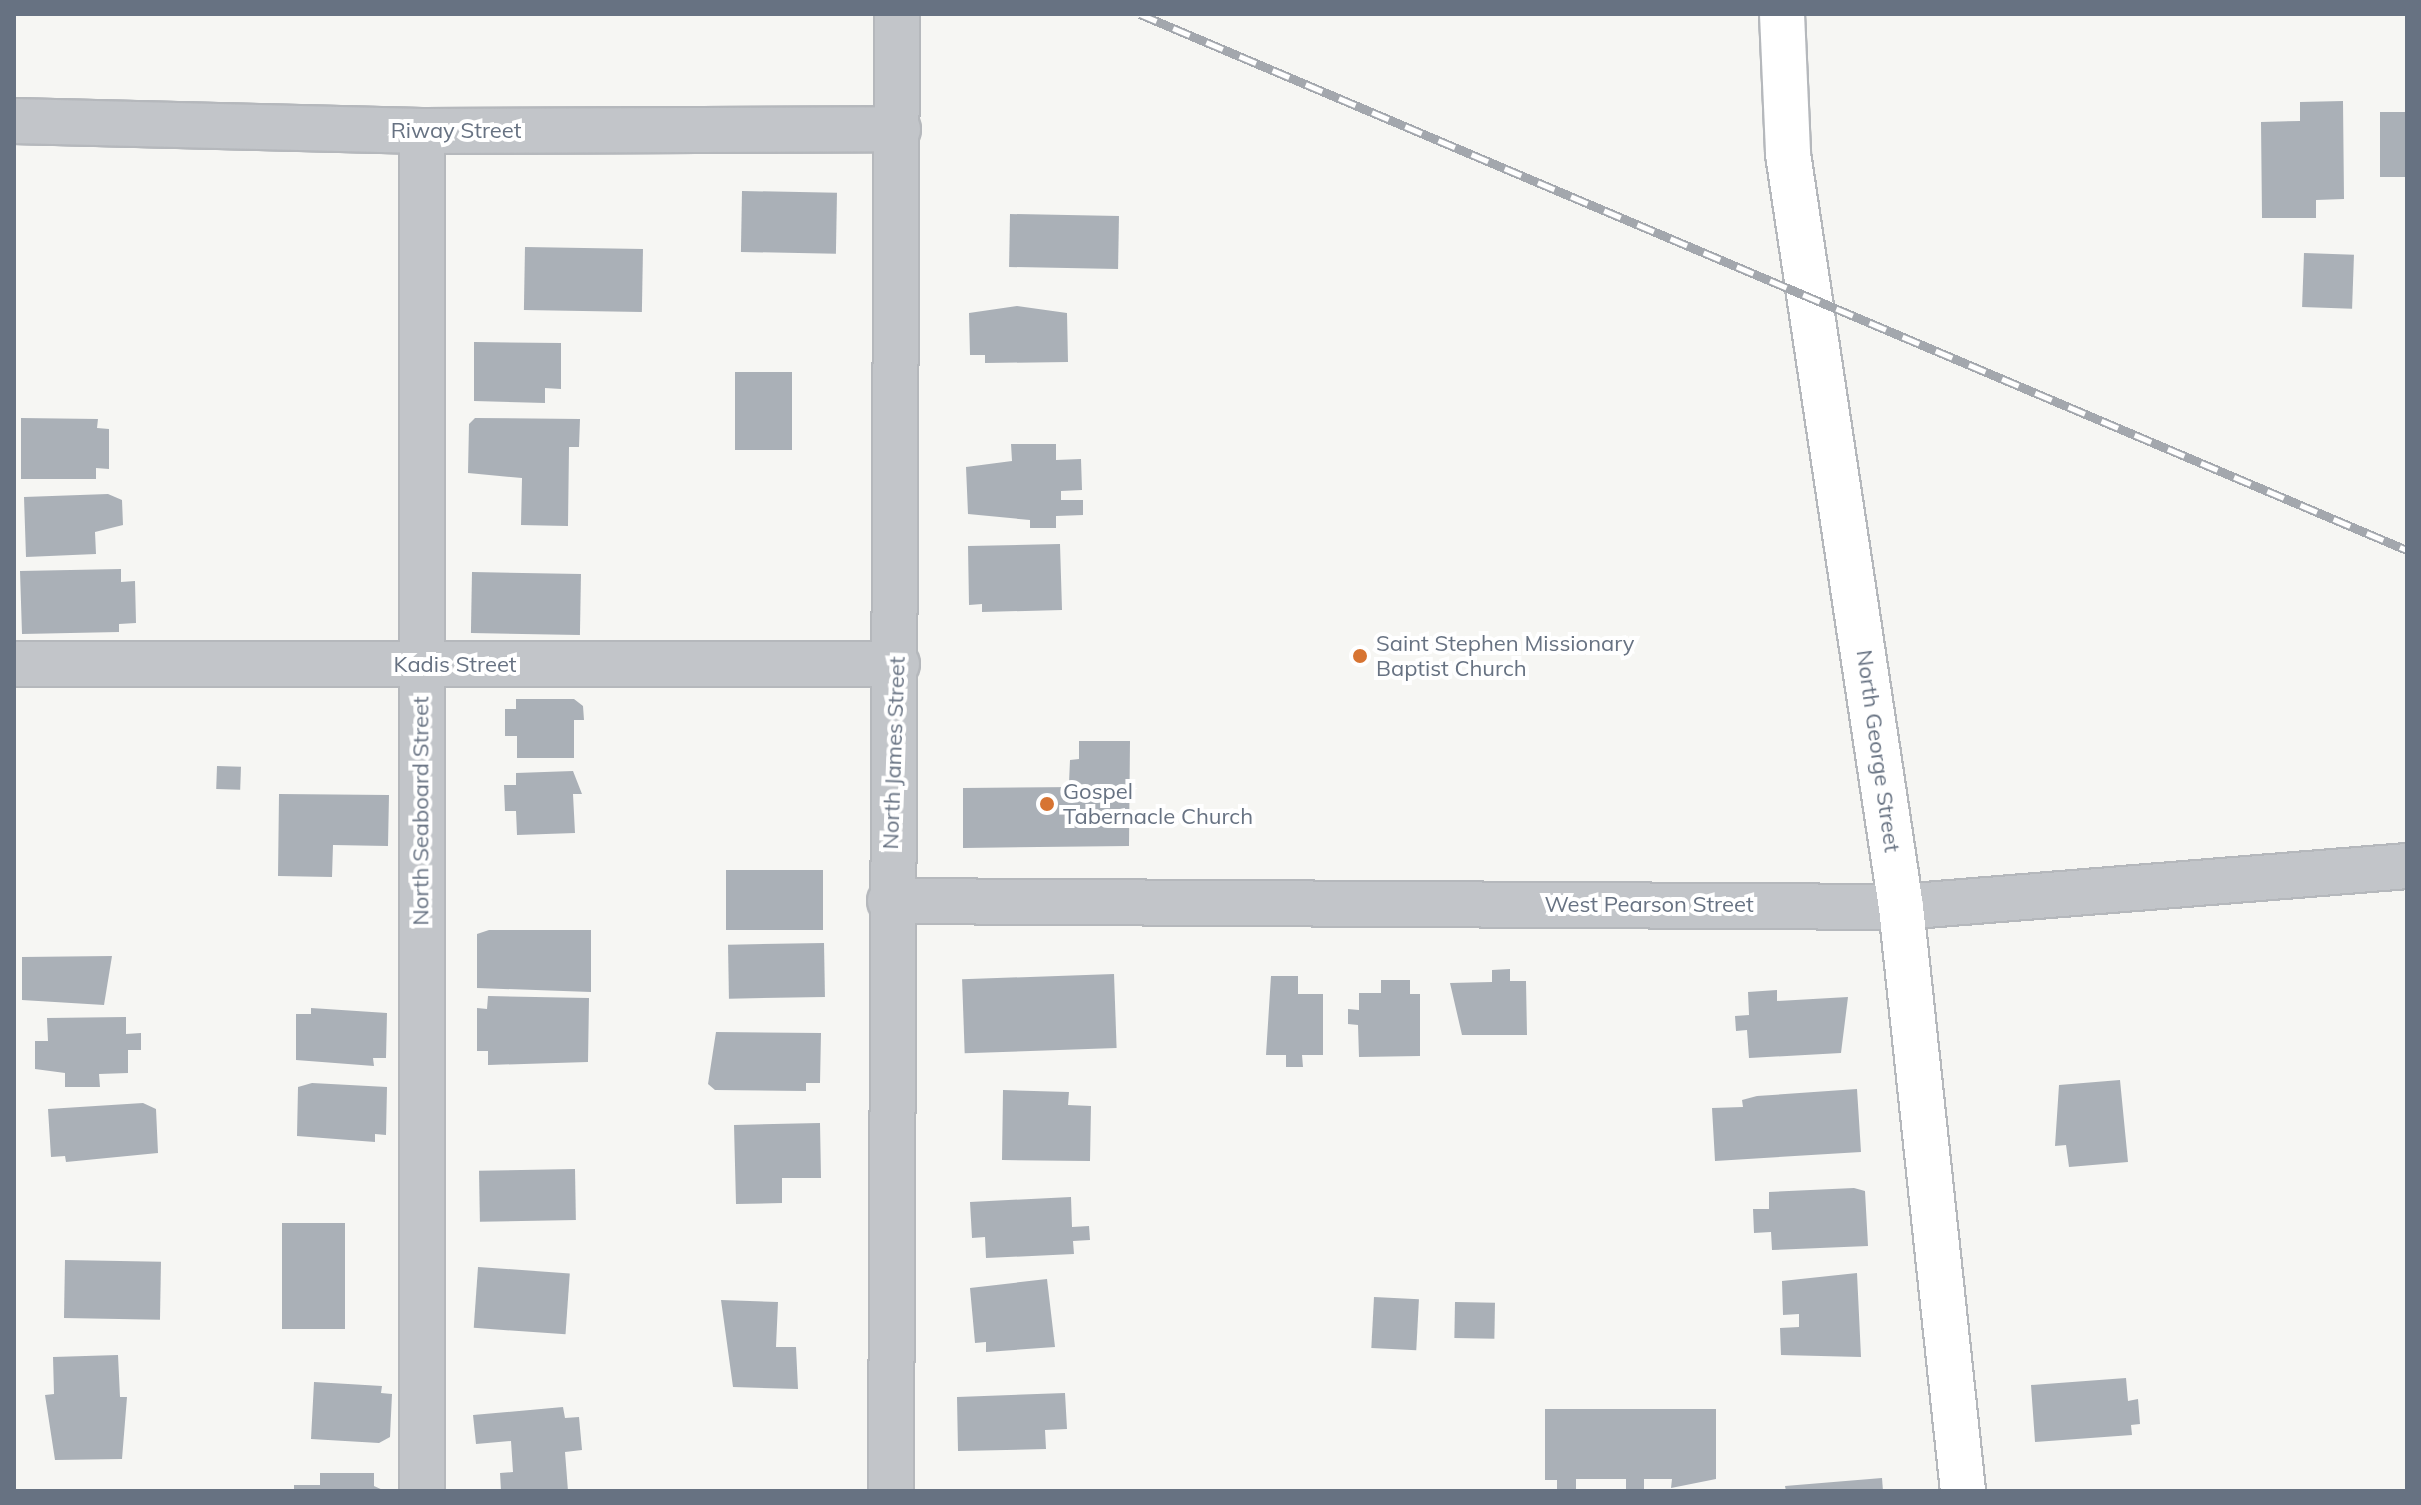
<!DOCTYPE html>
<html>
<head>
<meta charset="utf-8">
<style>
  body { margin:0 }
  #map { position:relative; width:2421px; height:1505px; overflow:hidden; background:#f6f6f3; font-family:Mulish,sans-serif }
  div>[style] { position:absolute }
  .building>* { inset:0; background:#aab0b7; transform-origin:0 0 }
  .roads { filter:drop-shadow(2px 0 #b5b8bc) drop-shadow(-2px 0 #b5b8bc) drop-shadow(0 2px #b5b8bc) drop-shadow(0 -2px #b5b8bc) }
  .minor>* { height:44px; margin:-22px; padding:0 22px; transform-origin:22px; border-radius:22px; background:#c2c5c9 }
  .major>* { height:44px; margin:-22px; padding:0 22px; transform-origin:22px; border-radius:22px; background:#fff }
  .rail>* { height:9px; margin-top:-4.5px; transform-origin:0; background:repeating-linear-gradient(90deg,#fff 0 18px,#a3a7ad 0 36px); box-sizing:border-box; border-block:2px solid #a3a7ad }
  .dots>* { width:22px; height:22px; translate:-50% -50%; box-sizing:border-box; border:4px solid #fff; border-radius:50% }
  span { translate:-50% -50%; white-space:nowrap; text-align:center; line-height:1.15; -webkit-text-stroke:8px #fff; paint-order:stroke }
  .street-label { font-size:22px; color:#677282 }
  .poi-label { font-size:22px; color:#677282 }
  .left { translate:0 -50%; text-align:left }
  .frame { position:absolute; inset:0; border:16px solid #677282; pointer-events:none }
</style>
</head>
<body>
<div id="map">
  <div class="building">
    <div style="clip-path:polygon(2343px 101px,2344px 199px,2316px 200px,2316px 218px,2262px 218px,2261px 122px,2300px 121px,2300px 102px)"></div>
    <div style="left:2407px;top:112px;width:65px;height:27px;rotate:90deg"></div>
    <div style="left:742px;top:191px;width:95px;height:61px;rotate:1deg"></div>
    <div style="left:1010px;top:214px;width:109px;height:53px;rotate:1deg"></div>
    <div style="left:525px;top:247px;width:118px;height:63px;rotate:1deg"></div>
    <div style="left:2304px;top:253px;width:50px;height:54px;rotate:2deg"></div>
    <div style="clip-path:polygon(1017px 306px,1067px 313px,1068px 362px,985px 363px,985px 355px,970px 355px,969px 313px)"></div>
    <div style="clip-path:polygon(474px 342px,561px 343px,561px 389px,545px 388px,545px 403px,474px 401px)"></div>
    <div style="left:735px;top:372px;width:57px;height:78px"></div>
    <div style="clip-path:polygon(21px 418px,98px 419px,97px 428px,109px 429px,109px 469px,96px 468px,96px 479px,21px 479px)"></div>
    <div style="clip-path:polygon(475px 418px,580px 419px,579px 447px,569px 447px,568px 526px,521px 525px,522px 478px,468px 473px,469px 424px)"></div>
    <div style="clip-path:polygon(1011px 444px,1056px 444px,1056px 460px,1081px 459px,1082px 490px,1061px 491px,1061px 500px,1083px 500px,1083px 515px,1056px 516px,1056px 528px,1030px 528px,1030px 520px,968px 514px,966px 467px,1012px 461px)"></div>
    <div style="clip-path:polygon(108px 494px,122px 500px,123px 525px,95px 532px,96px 554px,26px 557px,24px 497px)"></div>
    <div style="clip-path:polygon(1060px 544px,1062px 610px,982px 612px,982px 604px,969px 605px,968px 546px)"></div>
    <div style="clip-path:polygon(121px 569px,121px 582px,135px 581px,136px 623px,119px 624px,119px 632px,22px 634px,20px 571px)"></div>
    <div style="left:472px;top:572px;width:109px;height:61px;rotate:1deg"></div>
    <div style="clip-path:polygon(516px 699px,574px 699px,583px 706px,584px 720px,574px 720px,574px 758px,517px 758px,517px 736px,505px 736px,505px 709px,516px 709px)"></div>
    <div style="clip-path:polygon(1079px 741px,1130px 741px,1129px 846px,963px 848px,963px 788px,1078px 787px,1069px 783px,1070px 760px,1079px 759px)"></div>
    <div style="left:217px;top:766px;width:24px;height:23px;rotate:2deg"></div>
    <div style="clip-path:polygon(573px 771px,582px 794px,573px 794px,575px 833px,517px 835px,516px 811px,505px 811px,504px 785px,516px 785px,516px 773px)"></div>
    <div style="clip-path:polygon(279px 794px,389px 795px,388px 846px,333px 845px,332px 877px,278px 876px)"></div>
    <div style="left:823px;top:870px;width:60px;height:97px;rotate:90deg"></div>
    <div style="clip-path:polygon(489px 930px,591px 930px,591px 992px,477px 988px,477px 934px)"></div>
    <div style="left:824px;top:943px;width:54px;height:96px;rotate:89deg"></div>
    <div style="clip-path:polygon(112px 956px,104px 1005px,22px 1000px,22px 957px)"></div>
    <div style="clip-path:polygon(1510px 969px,1510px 981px,1526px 981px,1527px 1035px,1462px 1035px,1450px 983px,1492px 982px,1492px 970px)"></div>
    <div style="left:1114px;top:974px;width:74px;height:152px;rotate:88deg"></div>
    <div style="clip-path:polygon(1271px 976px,1298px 976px,1298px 994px,1323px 994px,1323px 1055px,1302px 1055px,1303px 1067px,1286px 1067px,1286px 1055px,1266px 1055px)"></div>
    <div style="clip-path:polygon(1381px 980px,1410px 980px,1410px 994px,1420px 994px,1420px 1056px,1359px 1057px,1358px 1025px,1348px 1024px,1348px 1009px,1359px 1010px,1359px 993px,1381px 993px)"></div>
    <div style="clip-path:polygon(1777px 990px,1777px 1001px,1848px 997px,1841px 1053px,1749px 1058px,1747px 1030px,1736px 1031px,1735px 1016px,1749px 1015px,1748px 992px)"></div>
    <div style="clip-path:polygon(488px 996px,589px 998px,588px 1062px,488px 1065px,488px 1051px,477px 1051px,477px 1008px,487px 1009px)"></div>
    <div style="clip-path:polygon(311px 1008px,387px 1013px,386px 1058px,373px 1058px,374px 1066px,296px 1060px,296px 1014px,311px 1014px)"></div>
    <div style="clip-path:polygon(126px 1017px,126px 1034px,141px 1033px,141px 1050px,128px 1050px,128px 1073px,99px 1074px,100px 1087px,65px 1087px,65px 1073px,35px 1069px,35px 1041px,48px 1041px,47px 1018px)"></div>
    <div style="clip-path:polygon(716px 1032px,821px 1033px,820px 1083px,806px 1083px,806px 1091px,715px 1090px,708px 1084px)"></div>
    <div style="clip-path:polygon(2120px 1080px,2128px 1162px,2069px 1167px,2066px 1145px,2055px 1146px,2059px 1085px)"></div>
    <div style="clip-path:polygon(312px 1083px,387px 1087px,386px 1135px,375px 1134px,375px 1142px,297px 1136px,298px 1087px)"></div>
    <div style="clip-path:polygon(1857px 1089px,1861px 1152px,1715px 1161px,1712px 1108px,1743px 1107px,1742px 1100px,1757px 1096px)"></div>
    <div style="clip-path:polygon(1003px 1090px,1069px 1092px,1068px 1105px,1091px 1106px,1090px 1161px,1002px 1160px)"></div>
    <div style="clip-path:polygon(143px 1103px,156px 1109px,158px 1153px,66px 1162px,65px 1156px,51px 1157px,48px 1109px)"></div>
    <div style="clip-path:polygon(820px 1123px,821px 1178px,782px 1178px,782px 1203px,736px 1204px,734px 1125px)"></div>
    <div style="left:575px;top:1169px;width:51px;height:96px;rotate:89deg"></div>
    <div style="clip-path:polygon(1854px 1188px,1865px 1191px,1868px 1246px,1772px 1250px,1771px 1232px,1754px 1233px,1753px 1209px,1769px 1209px,1769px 1192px)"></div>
    <div style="clip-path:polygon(1071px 1197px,1072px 1227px,1089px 1226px,1090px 1240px,1073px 1241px,1074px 1254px,986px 1258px,985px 1237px,972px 1238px,970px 1202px)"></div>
    <div style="left:282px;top:1223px;width:63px;height:106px"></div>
    <div style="left:65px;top:1260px;width:96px;height:58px;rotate:1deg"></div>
    <div style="left:478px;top:1267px;width:92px;height:61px;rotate:4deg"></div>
    <div style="clip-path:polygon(1857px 1273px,1861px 1357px,1781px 1355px,1780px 1328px,1799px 1327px,1799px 1314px,1783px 1315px,1782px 1281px)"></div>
    <div style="clip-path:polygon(1047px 1279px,1055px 1347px,986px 1352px,986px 1342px,975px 1343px,970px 1288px)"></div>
    <div style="left:1374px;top:1297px;width:45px;height:51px;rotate:3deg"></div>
    <div style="clip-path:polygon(721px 1300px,778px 1302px,776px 1347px,796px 1347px,798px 1389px,733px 1387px)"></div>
    <div style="left:1455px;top:1302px;width:40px;height:36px;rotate:1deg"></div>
    <div style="clip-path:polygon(118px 1355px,120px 1397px,127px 1397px,122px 1459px,55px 1460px,45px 1395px,54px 1394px,53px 1357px)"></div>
    <div style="clip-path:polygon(2126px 1378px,2128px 1401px,2138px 1399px,2140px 1424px,2131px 1425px,2132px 1435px,2035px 1442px,2031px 1385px)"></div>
    <div style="clip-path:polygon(314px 1382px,382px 1386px,381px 1393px,392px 1394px,390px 1437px,379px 1443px,311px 1439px)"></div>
    <div style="clip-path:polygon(1065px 1393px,1067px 1429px,1045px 1430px,1046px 1449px,958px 1451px,957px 1397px)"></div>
    <div style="clip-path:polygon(563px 1407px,565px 1418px,579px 1417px,582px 1450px,565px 1452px,568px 1491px,501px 1491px,500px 1473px,513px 1472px,511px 1441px,476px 1444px,473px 1415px)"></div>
    <div style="clip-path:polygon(1545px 1409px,1716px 1409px,1716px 1479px,1671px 1488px,1672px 1479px,1644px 1479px,1644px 1489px,1626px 1490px,1626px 1479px,1576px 1479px,1576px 1490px,1557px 1490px,1557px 1480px,1545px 1480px)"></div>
    <div style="clip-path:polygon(320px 1473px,374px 1473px,374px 1486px,385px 1491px,294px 1491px,294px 1485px,320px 1485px)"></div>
    <div style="clip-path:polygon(1882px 1478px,1883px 1491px,1786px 1491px,1785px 1486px)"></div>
  </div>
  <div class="roads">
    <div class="minor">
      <div style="left:14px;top:121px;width:408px;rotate:1.4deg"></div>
      <div style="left:422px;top:131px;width:476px;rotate:-0.2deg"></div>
      <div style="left:14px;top:664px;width:883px"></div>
      <div style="left:890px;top:901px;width:1011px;rotate:0.34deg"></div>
      <div style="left:1901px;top:907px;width:508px;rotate:-4.63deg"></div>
      <div style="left:422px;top:1491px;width:1360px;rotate:-90deg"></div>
      <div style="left:891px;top:1491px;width:1477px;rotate:-89.77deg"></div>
    </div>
    <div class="major">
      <div style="left:1782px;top:14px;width:140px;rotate:87.5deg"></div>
      <div style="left:1788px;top:154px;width:761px;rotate:81.47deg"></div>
      <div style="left:1901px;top:907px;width:587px;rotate:83.94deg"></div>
    </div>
  </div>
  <div class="rail">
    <div style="left:1140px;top:14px;width:1376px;rotate:22.93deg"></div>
  </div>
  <div class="dots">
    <div style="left:1360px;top:656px;background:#d77432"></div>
    <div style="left:1047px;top:804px;background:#d77432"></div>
  </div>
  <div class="street-label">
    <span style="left:456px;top:131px">Riway Street</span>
    <span style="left:455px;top:665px">Kadis Street</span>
    <span style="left:1878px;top:751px;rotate:82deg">North George Street</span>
    <span style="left:894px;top:753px;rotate:-88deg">North James Street</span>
    <span style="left:421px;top:811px;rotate:-90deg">North Seaboard Street</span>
    <span style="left:1649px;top:905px">West Pearson Street</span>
  </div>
  <div class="poi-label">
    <span class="left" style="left:1376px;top:656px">Saint Stephen Missionary<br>Baptist Church</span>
    <span class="left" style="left:1063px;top:804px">Gospel<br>Tabernacle Church</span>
  </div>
  <div class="frame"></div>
</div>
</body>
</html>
